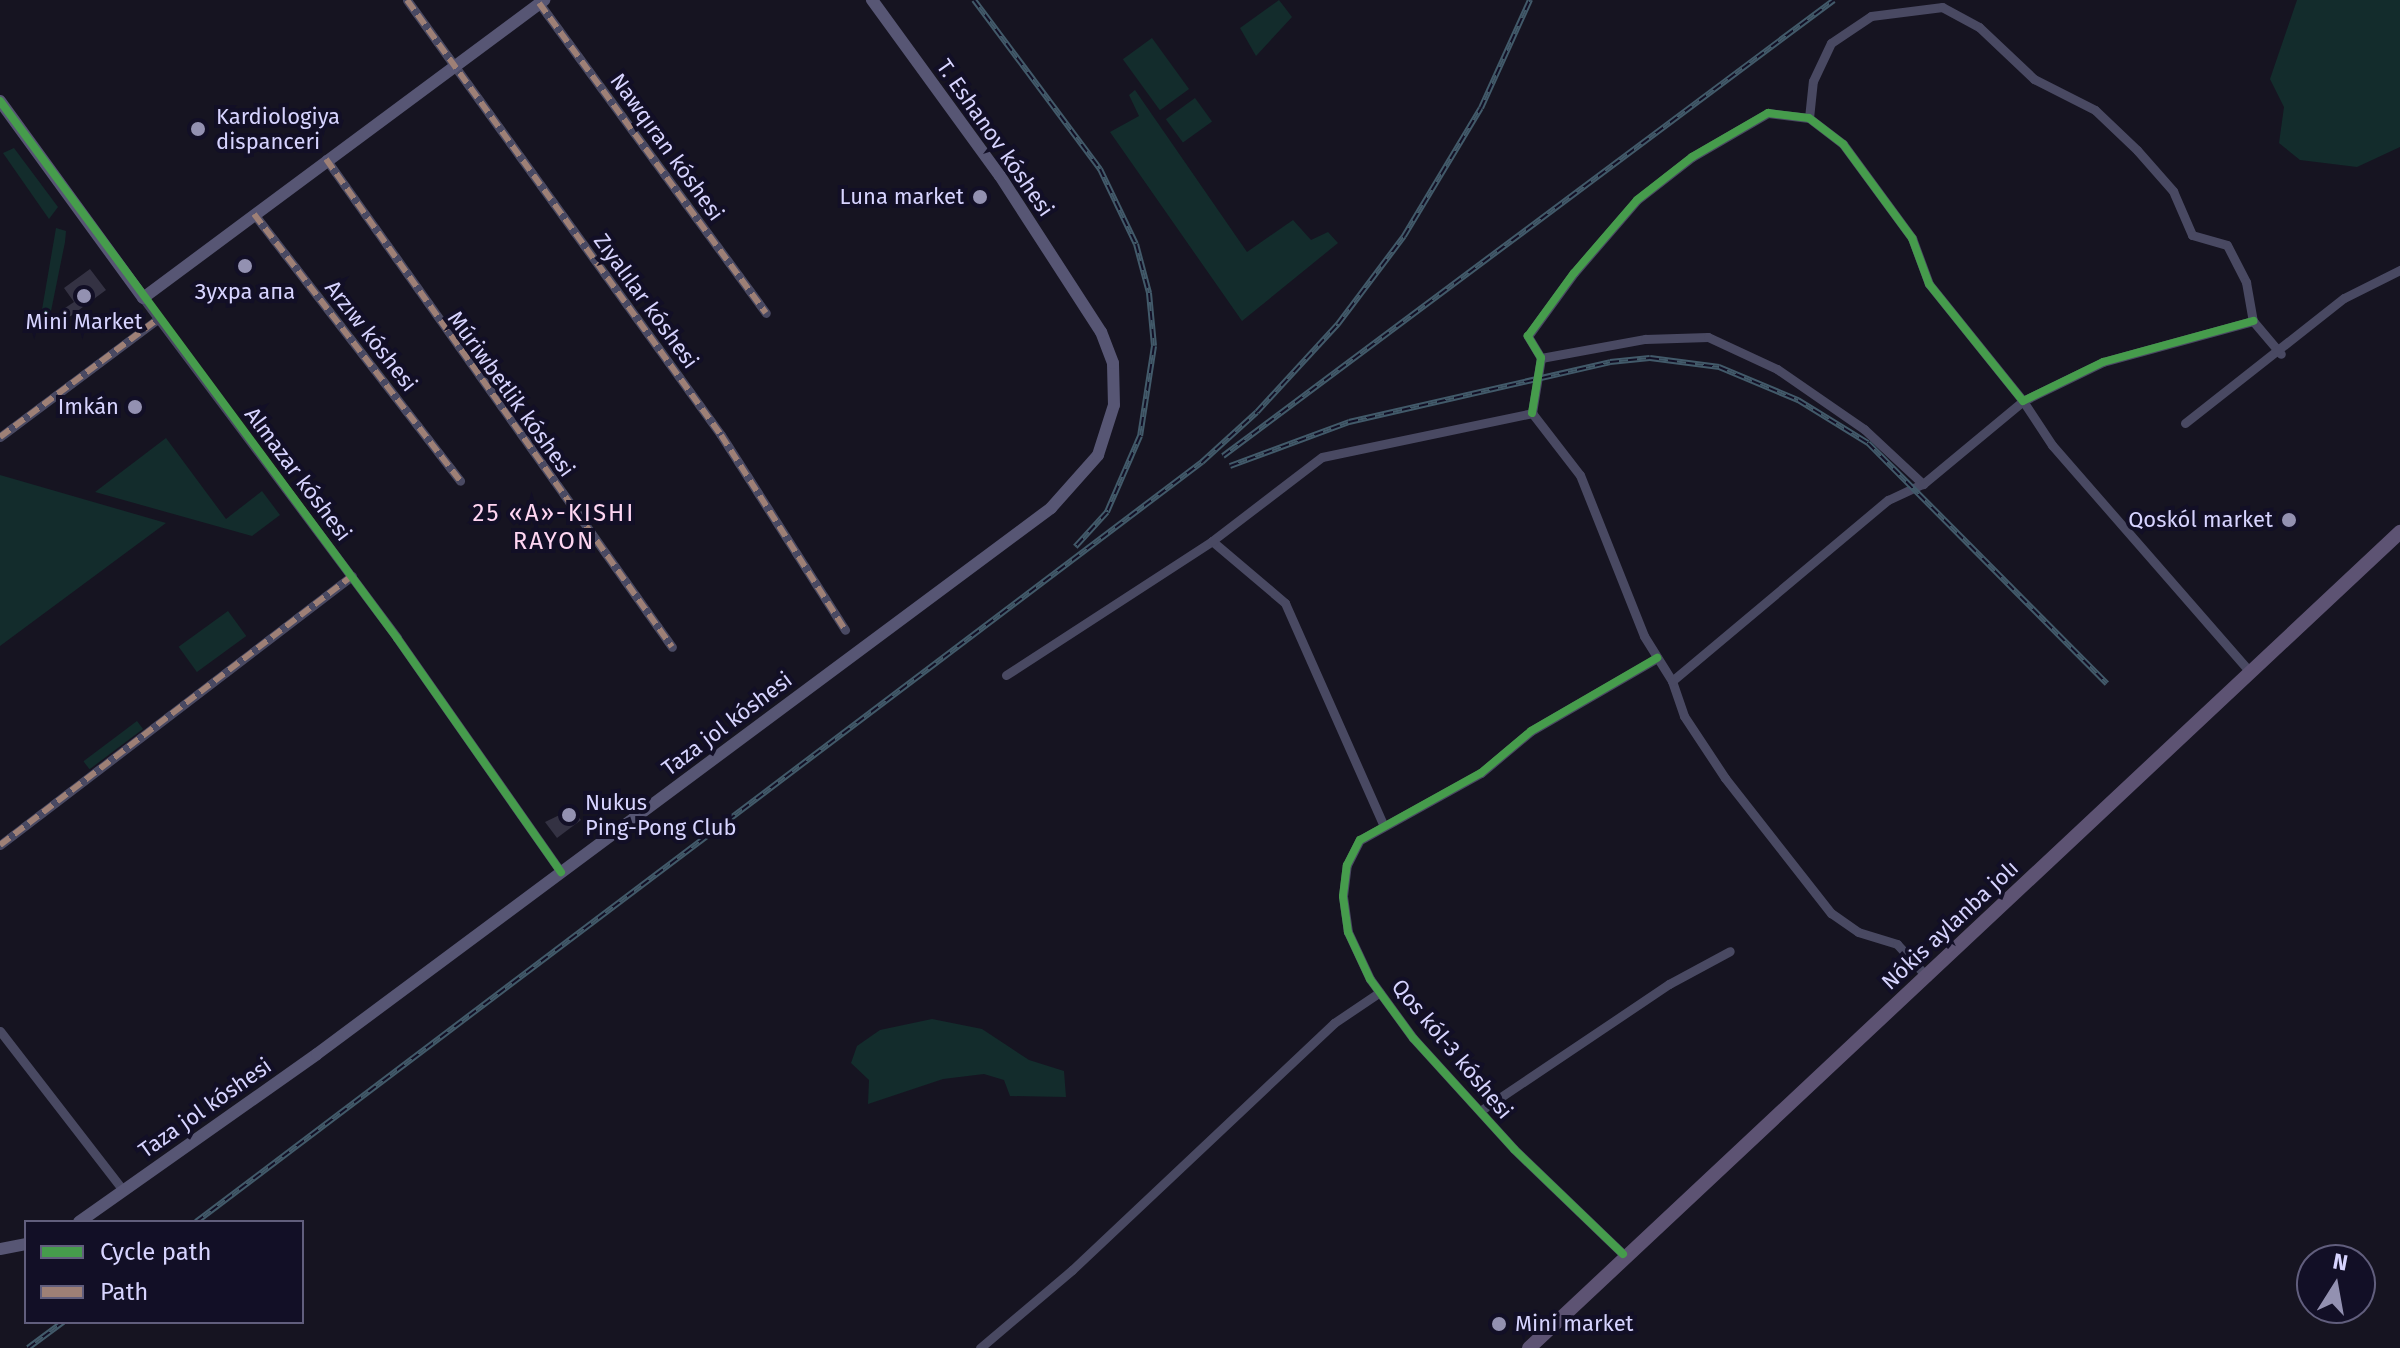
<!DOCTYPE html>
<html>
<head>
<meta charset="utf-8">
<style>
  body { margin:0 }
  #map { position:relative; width:2400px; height:1348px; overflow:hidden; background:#161421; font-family:"Fira Sans",sans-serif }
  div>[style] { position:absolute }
  .green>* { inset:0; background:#132c2c; transform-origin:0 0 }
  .building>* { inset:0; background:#343243 }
  .street>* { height:9px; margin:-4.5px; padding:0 4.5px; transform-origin:4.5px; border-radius:4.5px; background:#494962 }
  .secondary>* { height:12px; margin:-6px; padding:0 6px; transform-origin:6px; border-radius:6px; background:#575674 }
  .primary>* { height:14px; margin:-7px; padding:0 7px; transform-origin:7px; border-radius:7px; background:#5d5373 }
  .rail>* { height:6px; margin-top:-3px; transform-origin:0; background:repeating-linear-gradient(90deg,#120f26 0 9px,#425a6a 0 18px); box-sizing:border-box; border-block:2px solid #425a6a }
  .quiet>* { height:6px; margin-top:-3px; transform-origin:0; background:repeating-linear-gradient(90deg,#9e8076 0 12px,transparent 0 18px) }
  .cycleway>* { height:8px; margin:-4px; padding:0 4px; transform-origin:4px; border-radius:4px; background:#469c4c }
  .dots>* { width:22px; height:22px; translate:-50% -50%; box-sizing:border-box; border:4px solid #120f26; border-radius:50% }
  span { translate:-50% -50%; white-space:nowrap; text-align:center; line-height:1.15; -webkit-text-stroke:8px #120f26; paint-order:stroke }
  .poi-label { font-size:22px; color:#d7d4ff }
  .left { translate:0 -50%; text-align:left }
  .right { translate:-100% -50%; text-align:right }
  .street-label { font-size:22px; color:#d7d4ff }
  .neighbourhood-label { font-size:24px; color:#ffd6f2; letter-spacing:2px }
  .legend { position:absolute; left:24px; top:1220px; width:280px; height:104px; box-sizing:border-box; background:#120f26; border:2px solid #615e7d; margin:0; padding:10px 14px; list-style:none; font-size:24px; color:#d7d4ff }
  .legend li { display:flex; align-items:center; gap:16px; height:40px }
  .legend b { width:40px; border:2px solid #615e7d }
  .north { position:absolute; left:2296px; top:1244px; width:80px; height:80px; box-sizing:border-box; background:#120f26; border:2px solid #615e7d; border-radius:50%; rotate:11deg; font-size:22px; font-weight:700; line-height:32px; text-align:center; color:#d7d4ff }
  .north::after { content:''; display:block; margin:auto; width:28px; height:36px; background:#9391b1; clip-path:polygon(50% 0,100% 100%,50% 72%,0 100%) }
</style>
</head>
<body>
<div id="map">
  <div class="green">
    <div style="clip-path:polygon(1279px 0,1292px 17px,1256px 56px,1240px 28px)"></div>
    <div style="clip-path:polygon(2297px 0,2400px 0,2400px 147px,2357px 167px,2300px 160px,2279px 143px,2284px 107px,2270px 79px)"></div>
    <div style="left:1152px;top:38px;width:63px;height:36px;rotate:54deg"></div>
    <div style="clip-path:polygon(1135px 90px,1247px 252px,1293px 220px,1311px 240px,1328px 232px,1338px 243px,1242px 321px,1110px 132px,1139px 116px,1129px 95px)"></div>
    <div style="left:1195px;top:98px;width:29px;height:36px;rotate:54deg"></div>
    <div style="clip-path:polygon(14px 148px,58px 207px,49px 219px,3px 153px)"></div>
    <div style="clip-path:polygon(56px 228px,66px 231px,65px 242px,49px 321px,38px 333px)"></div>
    <div style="clip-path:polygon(166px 438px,226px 519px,262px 491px,280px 515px,252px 536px,95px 492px)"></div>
    <div style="clip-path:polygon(0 475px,166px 523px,0 646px)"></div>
    <div style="left:228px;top:611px;width:31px;height:61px;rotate:54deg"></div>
    <div style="left:137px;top:721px;width:10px;height:67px;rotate:53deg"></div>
    <div style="clip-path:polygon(932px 1019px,982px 1029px,1029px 1060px,1064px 1071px,1066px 1097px,1010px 1096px,1004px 1080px,984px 1074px,943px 1079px,868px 1104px,869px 1080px,851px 1063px,857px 1046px,880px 1030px)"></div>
  </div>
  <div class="building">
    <div style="clip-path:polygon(90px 269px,106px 290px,68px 318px,62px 310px,74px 302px,64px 288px)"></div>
    <div style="clip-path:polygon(572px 809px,581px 820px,557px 838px,545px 822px)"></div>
  </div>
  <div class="street">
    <div style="left:407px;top:0;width:536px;rotate:54.18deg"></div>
    <div style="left:721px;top:435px;width:231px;rotate:57.5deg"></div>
    <div style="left:539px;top:3px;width:384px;rotate:53.8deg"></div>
    <div style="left:1809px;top:118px;width:37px;rotate:-84deg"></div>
    <div style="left:1813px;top:81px;width:42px;rotate:-64.7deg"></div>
    <div style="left:1831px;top:43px;width:48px;rotate:-34deg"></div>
    <div style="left:1871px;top:16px;width:72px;rotate:-7.2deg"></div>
    <div style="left:1942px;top:7px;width:42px;rotate:28.4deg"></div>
    <div style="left:1979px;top:27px;width:76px;rotate:43.4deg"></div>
    <div style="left:2034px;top:79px;width:68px;rotate:26.9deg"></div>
    <div style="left:2095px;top:110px;width:58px;rotate:43.6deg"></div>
    <div style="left:2137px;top:150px;width:55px;rotate:48.7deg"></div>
    <div style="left:2173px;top:191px;width:48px;rotate:66.6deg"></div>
    <div style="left:2192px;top:235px;width:36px;rotate:16deg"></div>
    <div style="left:2227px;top:245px;width:42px;rotate:62.8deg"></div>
    <div style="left:2246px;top:282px;width:40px;rotate:80deg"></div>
    <div style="left:2253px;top:321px;width:43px;rotate:49.7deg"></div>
    <div style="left:326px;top:159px;width:598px;rotate:54.66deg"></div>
    <div style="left:254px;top:214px;width:337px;rotate:52.3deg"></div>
    <div style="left:143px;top:298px;width:424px;rotate:53.2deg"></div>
    <div style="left:397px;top:638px;width:286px;rotate:55deg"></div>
    <div style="left:1541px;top:358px;width:106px;rotate:-10.4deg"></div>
    <div style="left:1645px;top:339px;width:63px;rotate:-1.8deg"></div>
    <div style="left:1708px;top:337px;width:76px;rotate:24.9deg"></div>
    <div style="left:1777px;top:369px;width:106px;rotate:34.6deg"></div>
    <div style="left:1864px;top:429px;width:81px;rotate:43deg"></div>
    <div style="left:1532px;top:413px;width:56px;rotate:-80.7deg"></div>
    <div style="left:1541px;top:358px;width:26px;rotate:-121deg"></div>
    <div style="left:1528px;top:336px;width:78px;rotate:-53.9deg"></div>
    <div style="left:1574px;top:273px;width:96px;rotate:-49.2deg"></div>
    <div style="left:1637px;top:200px;width:70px;rotate:-38deg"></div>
    <div style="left:1692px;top:157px;width:88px;rotate:-30.1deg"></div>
    <div style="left:1768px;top:113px;width:41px;rotate:7deg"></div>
    <div style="left:1809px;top:118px;width:43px;rotate:37.4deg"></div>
    <div style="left:1843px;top:144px;width:117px;rotate:53.7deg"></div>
    <div style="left:1912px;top:238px;width:49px;rotate:69.7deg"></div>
    <div style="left:1929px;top:284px;width:150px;rotate:51.2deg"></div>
    <div style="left:2023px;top:401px;width:89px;rotate:-26deg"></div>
    <div style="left:2103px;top:362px;width:156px;rotate:-15.3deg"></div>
    <div style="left:1532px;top:413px;width:78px;rotate:52.3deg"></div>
    <div style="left:1580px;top:475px;width:173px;rotate:68.3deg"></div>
    <div style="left:1644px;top:636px;width:53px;rotate:58.1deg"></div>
    <div style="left:1672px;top:681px;width:37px;rotate:71deg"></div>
    <div style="left:1684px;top:716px;width:74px;rotate:56.5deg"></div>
    <div style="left:1725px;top:778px;width:172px;rotate:51.9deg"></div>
    <div style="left:1831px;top:913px;width:33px;rotate:35deg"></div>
    <div style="left:1858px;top:932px;width:41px;rotate:17.1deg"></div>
    <div style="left:1897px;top:944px;width:45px;rotate:47.7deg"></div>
    <div style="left:2185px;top:423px;width:202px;rotate:-38.2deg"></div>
    <div style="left:2344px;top:298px;width:63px;rotate:-26.6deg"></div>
    <div style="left:0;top:437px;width:197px;rotate:-36.8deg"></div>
    <div style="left:1212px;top:541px;width:96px;rotate:40.3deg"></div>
    <div style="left:1285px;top:603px;width:242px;rotate:66.1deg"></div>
    <div style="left:1006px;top:675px;width:246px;rotate:-33deg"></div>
    <div style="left:1212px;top:541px;width:138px;rotate:-37.4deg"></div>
    <div style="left:1322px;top:457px;width:215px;rotate:-11.8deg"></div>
    <div style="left:1672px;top:681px;width:282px;rotate:-40deg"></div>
    <div style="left:1888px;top:500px;width:38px;rotate:-25deg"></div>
    <div style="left:1923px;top:484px;width:130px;rotate:-39.7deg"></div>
    <div style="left:2023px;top:401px;width:53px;rotate:56.6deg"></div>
    <div style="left:2052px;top:445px;width:301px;rotate:48.9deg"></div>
    <div style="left:0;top:845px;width:443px;rotate:-37.4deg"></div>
    <div style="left:0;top:1031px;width:201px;rotate:52.3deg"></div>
    <div style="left:1480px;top:1111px;width:228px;rotate:-33.9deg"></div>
    <div style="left:1669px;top:984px;width:69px;rotate:-28.4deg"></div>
    <div style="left:1623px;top:1254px;width:151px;rotate:-136.1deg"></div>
    <div style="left:1514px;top:1149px;width:150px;rotate:-132.3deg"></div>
    <div style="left:1413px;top:1038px;width:73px;rotate:-126.1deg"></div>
    <div style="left:1370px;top:979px;width:52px;rotate:-115.1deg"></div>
    <div style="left:1348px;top:932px;width:36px;rotate:-98deg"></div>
    <div style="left:1343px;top:896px;width:31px;rotate:-83deg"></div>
    <div style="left:1347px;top:865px;width:28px;rotate:-63deg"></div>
    <div style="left:1360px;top:840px;width:138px;rotate:-29deg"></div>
    <div style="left:1481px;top:773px;width:65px;rotate:-40deg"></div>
    <div style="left:1531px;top:731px;width:146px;rotate:-30.1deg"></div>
    <div style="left:980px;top:1348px;width:121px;rotate:-40.3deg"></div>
    <div style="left:1072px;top:1270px;width:360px;rotate:-43.3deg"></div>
    <div style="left:1334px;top:1023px;width:55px;rotate:-34deg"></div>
  </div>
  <div class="secondary">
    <div style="left:0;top:101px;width:243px;rotate:54deg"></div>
    <div style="left:143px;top:298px;width:500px;rotate:-36.6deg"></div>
    <div style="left:79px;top:1222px;width:291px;rotate:-35.2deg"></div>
    <div style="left:317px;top:1054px;width:915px;rotate:-36.64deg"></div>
    <div style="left:1051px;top:508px;width:71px;rotate:-48.4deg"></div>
    <div style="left:1098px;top:455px;width:52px;rotate:-72.3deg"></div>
    <div style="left:1114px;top:405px;width:42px;rotate:-91.4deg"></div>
    <div style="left:1113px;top:363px;width:33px;rotate:-111deg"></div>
    <div style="left:1101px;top:332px;width:186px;rotate:-122.9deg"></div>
    <div style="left:1000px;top:176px;width:218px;rotate:-126deg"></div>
    <div style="left:0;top:1249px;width:26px;rotate:-11deg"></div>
  </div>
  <div class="primary">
    <div style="left:1529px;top:1348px;width:1194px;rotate:-43.13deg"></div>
  </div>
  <div class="rail">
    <div style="left:974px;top:0;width:211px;rotate:53.3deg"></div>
    <div style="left:1100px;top:169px;width:83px;rotate:64.4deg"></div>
    <div style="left:1136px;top:244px;width:51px;rotate:75.1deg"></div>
    <div style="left:1149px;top:293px;width:53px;rotate:84.6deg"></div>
    <div style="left:1154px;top:346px;width:91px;rotate:98.8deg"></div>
    <div style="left:1140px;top:436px;width:83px;rotate:113.5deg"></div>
    <div style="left:1107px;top:512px;width:47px;rotate:132.4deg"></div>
    <div style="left:1223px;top:456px;width:762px;rotate:-36.73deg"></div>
    <div style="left:1230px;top:466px;width:127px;rotate:-20.3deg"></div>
    <div style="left:1349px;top:422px;width:268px;rotate:-12.9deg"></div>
    <div style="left:1610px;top:362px;width:40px;rotate:-5.7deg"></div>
    <div style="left:1650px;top:358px;width:70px;rotate:7.4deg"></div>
    <div style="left:1719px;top:367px;width:86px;rotate:22.7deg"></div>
    <div style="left:1798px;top:400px;width:82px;rotate:31.6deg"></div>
    <div style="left:1868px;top:443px;width:339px;rotate:45.2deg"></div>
    <div style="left:196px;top:1222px;width:1261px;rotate:-37.07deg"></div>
    <div style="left:1202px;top:462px;width:74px;rotate:-42.3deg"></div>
    <div style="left:1257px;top:412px;width:120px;rotate:-47.4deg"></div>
    <div style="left:1338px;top:324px;width:110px;rotate:-53.1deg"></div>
    <div style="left:1404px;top:236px;width:149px;rotate:-59deg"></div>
    <div style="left:1481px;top:108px;width:119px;rotate:-65.6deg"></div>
    <div style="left:28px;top:1348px;width:44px;rotate:-36.6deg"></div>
  </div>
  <div class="quiet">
    <div style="left:407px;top:0;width:536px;rotate:54.18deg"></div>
    <div style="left:721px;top:435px;width:231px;rotate:57.5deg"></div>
    <div style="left:539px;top:3px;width:384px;rotate:53.8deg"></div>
    <div style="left:326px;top:159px;width:598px;rotate:54.66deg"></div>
    <div style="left:254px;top:214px;width:337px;rotate:52.3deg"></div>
    <div style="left:0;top:437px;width:197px;rotate:-36.8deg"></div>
    <div style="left:0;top:845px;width:443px;rotate:-37.4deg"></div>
  </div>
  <div class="cycleway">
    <div style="left:0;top:101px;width:668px;rotate:53.52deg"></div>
    <div style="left:397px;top:638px;width:286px;rotate:55deg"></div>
    <div style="left:1532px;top:413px;width:56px;rotate:-80.7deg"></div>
    <div style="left:1541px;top:358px;width:26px;rotate:-121deg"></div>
    <div style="left:1528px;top:336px;width:78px;rotate:-53.9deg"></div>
    <div style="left:1574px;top:273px;width:96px;rotate:-49.2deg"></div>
    <div style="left:1637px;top:200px;width:70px;rotate:-38deg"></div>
    <div style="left:1692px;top:157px;width:88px;rotate:-30.1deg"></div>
    <div style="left:1768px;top:113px;width:41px;rotate:7deg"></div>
    <div style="left:1809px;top:118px;width:43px;rotate:37.4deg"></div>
    <div style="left:1843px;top:144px;width:117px;rotate:53.7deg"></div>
    <div style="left:1912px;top:238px;width:49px;rotate:69.7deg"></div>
    <div style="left:1929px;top:284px;width:150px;rotate:51.2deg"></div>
    <div style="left:2023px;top:401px;width:89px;rotate:-26deg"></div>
    <div style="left:2103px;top:362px;width:156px;rotate:-15.3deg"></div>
    <div style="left:1623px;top:1254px;width:151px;rotate:-136.1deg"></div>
    <div style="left:1514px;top:1149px;width:150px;rotate:-132.3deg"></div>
    <div style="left:1413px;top:1038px;width:73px;rotate:-126.1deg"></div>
    <div style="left:1370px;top:979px;width:52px;rotate:-115.1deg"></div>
    <div style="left:1348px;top:932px;width:36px;rotate:-98deg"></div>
    <div style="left:1343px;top:896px;width:31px;rotate:-83deg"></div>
    <div style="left:1347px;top:865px;width:28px;rotate:-63deg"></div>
    <div style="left:1360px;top:840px;width:138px;rotate:-29deg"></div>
    <div style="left:1481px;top:773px;width:65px;rotate:-40deg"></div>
    <div style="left:1531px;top:731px;width:146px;rotate:-30.1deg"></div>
  </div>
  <div class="dots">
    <div style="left:198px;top:129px;background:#9391b1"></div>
    <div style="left:980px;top:197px;background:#9391b1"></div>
    <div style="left:245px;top:266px;background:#9391b1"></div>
    <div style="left:84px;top:296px;background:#9391b1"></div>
    <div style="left:135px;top:407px;background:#9391b1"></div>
    <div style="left:2289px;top:520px;background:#9391b1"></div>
    <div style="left:569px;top:815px;background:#9391b1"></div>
    <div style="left:1499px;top:1324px;background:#9391b1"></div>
  </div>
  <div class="poi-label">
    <span class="left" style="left:216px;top:129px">Kardiologiya<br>dispanceri</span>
    <span class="right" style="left:964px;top:197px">Luna market</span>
    <span style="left:245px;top:292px">Зухра апа</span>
    <span style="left:84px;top:322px">Mini Market</span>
    <span class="right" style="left:119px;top:407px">Imkán</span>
    <span class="right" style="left:2273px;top:520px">Qoskól market</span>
    <span class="left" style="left:585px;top:815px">Nukus<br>Ping-Pong Club</span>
    <span class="left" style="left:1515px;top:1324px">Mini market</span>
  </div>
  <div class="street-label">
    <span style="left:995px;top:138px;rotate:55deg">T. Eshanov kóshesi</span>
    <span style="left:667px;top:147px;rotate:54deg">Nawqıran kóshesi</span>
    <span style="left:646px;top:301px;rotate:54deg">Zıyalılar kóshesi</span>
    <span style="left:371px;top:336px;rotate:52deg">Arzıw kóshesi</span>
    <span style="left:511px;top:394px;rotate:54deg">Múriwbetlik kóshesi</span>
    <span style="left:298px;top:474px;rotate:53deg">Almazar kóshesi</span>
    <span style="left:727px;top:724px;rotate:-37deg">Taza jol kóshesi</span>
    <span style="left:1950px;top:925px;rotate:-43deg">Nókis aylanba jolı</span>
    <span style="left:1452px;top:1049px;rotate:50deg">Qos kól-3 kóshesi</span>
    <span style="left:205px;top:1108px;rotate:-35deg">Taza jol kóshesi</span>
  </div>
  <div class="neighbourhood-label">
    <span style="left:554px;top:528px">25 «A»-KISHI<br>RAYON</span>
  </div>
  <ul class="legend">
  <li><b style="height:10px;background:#469c4c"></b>Cycle path</li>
  <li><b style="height:10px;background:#9e8076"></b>Path</li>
  </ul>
  <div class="north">N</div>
</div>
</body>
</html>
